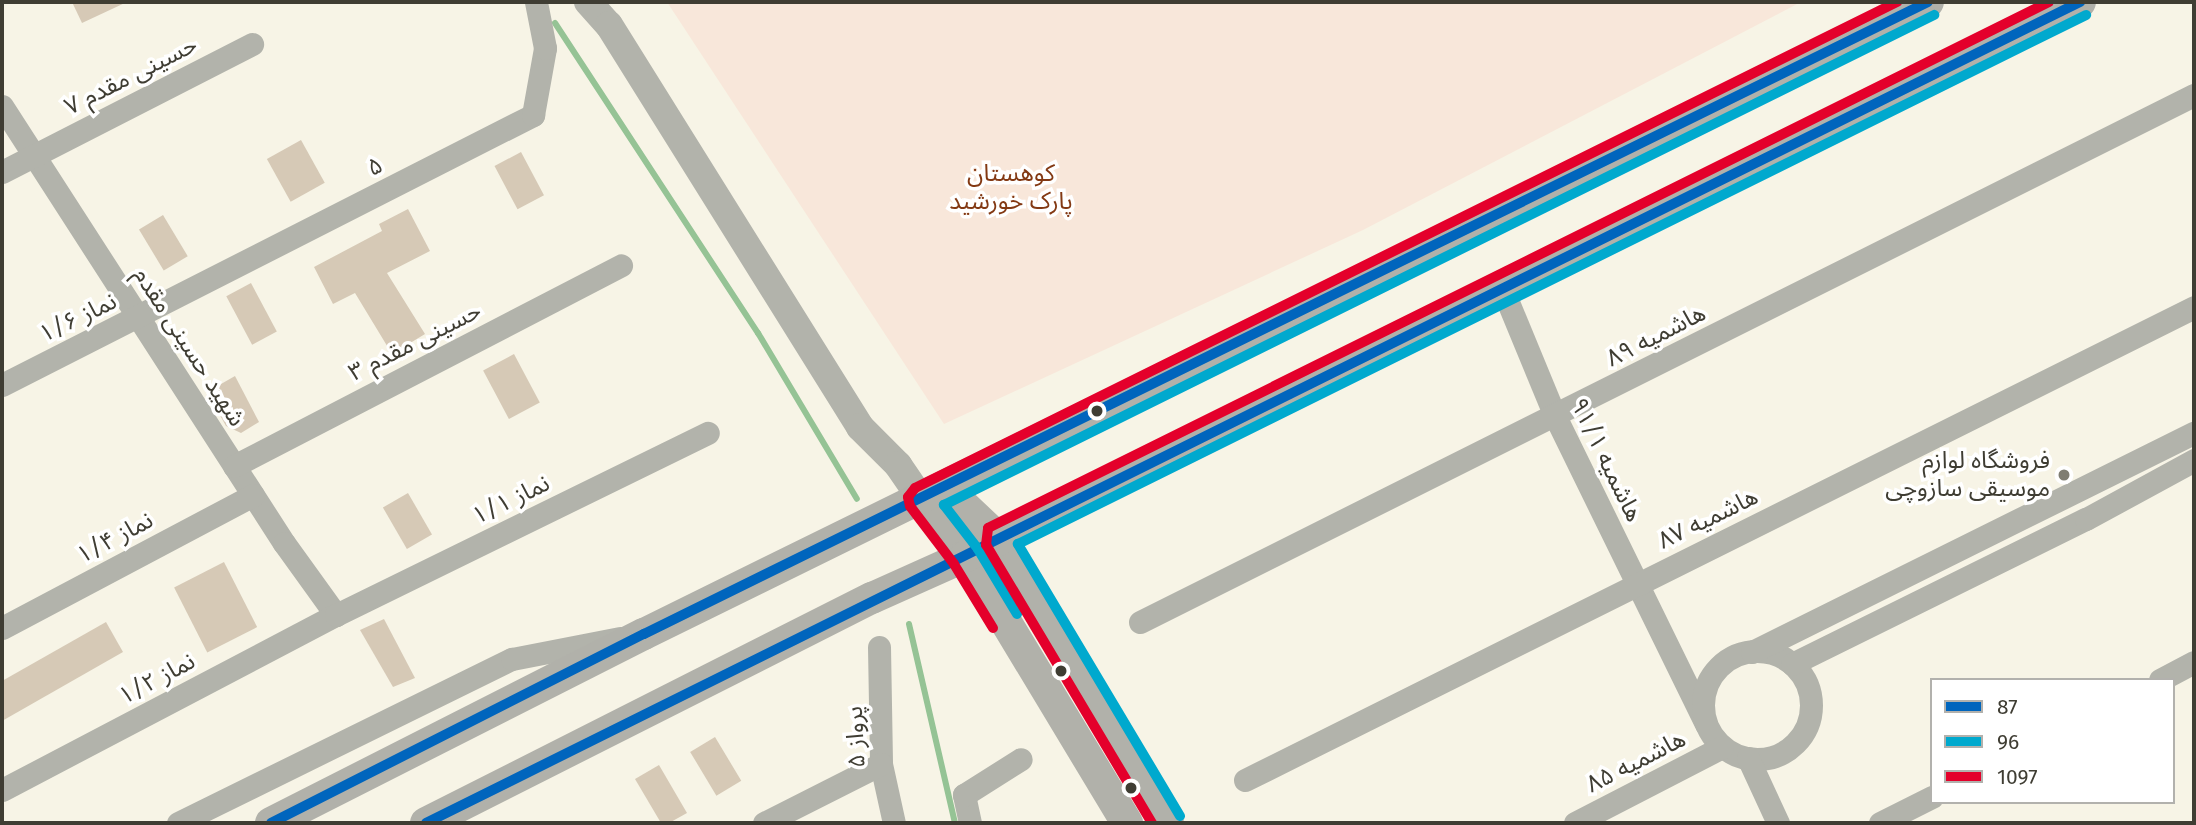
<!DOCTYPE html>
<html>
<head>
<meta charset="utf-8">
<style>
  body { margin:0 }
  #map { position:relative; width:2196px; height:825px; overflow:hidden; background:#f7f4e6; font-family:"Fira Sans","Noto Sans Arabic",sans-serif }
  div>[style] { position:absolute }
  .green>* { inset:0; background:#f8e7da }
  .stream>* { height:6px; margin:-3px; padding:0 3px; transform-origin:3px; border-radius:3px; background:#95c395 }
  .building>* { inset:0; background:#d6c9b6; transform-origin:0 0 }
  .minor>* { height:23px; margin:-11.5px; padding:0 11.5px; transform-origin:11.5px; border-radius:11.5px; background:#b2b3ab }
  .minor>.ring { margin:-11.5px; padding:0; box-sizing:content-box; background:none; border:23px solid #b2b3ab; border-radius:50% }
  .tertiary>* { height:28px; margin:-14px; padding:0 14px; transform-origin:14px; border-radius:14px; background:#b2b3ab }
  .secondary>* { height:32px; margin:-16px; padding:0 16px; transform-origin:16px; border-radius:16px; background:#b1b1aa }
  .bus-1>* { height:10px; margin:-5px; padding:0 5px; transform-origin:5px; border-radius:5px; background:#0065bd }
  .bus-2>* { height:10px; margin:-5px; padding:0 5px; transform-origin:5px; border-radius:5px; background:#00a9ce }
  .bus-3>* { height:10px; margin:-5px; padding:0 5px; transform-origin:5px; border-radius:5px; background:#e4002b }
  .dots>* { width:19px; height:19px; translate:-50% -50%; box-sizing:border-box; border:4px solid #fff; border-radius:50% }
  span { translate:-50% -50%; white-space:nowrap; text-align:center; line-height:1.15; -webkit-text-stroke:7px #fff; paint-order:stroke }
  .street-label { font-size:24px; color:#3f3d33 }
  .park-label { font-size:24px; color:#833913 }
  .poi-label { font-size:24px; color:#3f3d33 }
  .right { translate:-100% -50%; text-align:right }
  .frame { position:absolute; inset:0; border:4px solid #3f3d33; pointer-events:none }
  .legend { position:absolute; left:1930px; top:678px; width:245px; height:126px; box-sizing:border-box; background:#fff; border:2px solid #b2b1ad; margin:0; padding:9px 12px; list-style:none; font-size:21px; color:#3f3d33 }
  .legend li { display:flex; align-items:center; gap:14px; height:35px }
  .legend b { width:35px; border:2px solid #b2b1ad }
</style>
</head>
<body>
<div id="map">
  <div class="green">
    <div style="clip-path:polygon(667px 2px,1801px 2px,1363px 230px,944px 424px)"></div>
  </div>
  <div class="stream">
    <div style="left:555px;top:23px;width:371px;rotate:56.8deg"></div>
    <div style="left:758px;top:333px;width:193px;rotate:59.2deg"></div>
    <div style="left:909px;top:624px;width:204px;rotate:77deg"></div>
  </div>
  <div class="building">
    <div style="clip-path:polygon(72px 2px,127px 2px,82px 23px)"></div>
    <div style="left:301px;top:140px;width:49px;height:39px;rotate:61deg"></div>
    <div style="left:521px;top:152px;width:49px;height:30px;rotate:62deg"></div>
    <div style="clip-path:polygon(408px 209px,430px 251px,387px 273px,425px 334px,392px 354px,355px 293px,333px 304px,314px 267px,382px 231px,379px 224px)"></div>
    <div style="left:163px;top:215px;width:48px;height:28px;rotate:59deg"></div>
    <div style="left:251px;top:283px;width:55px;height:28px;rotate:62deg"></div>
    <div style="left:514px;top:354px;width:55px;height:35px;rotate:62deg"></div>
    <div style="clip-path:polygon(235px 376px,259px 422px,241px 433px,226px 426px,207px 392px)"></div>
    <div style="left:408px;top:493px;width:48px;height:29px;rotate:60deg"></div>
    <div style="left:224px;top:562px;width:73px;height:56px;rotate:63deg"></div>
    <div style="clip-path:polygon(384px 619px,415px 678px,393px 687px,360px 630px)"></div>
    <div style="clip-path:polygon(106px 622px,123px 652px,2px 721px,2px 681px)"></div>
    <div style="left:715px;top:737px;width:51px;height:29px;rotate:59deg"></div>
    <div style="clip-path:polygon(659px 765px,687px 813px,669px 823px,661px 823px,635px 779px)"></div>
  </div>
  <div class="minor">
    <div style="left:2px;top:106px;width:520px;rotate:57.17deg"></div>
    <div style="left:284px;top:543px;width:89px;rotate:54.2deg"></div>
    <div style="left:2px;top:172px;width:281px;rotate:-27.1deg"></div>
    <div style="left:1503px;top:290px;width:136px;rotate:67.6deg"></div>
    <div style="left:1555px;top:416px;width:343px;rotate:63.9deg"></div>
    <div style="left:2px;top:385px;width:596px;rotate:-26.95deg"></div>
    <div style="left:533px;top:115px;width:68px;rotate:-79.8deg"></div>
    <div style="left:545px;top:48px;width:47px;rotate:-101.1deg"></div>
    <div style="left:234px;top:466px;width:436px;rotate:-27.4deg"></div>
    <div style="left:1140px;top:622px;width:1178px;rotate:-26.57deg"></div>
    <div style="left:2px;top:628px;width:284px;rotate:-27.9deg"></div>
    <div style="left:879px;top:647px;width:117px;rotate:89deg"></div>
    <div style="left:881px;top:764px;width:60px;rotate:77.6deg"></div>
    <div class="ring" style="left:1703px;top:651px;width:85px;height:85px"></div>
    <div style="left:1752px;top:652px;width:493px;rotate:-26.4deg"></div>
    <div style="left:1792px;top:664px;width:328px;rotate:-26.3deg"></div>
    <div style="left:2086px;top:519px;width:123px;rotate:-28.6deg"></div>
    <div style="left:2160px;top:680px;width:38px;rotate:-28deg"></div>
    <div style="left:1748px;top:758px;width:72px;rotate:65.2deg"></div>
    <div style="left:1245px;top:780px;width:1060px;rotate:-26.49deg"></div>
    <div style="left:2px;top:790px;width:377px;rotate:-27.7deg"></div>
    <div style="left:336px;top:615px;width:414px;rotate:-26.1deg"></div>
    <div style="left:178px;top:823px;width:372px;rotate:-26.2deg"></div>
    <div style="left:512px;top:659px;width:110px;rotate:-11deg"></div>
    <div style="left:764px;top:823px;width:131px;rotate:-26.8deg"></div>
    <div style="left:970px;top:823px;width:29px;rotate:-102deg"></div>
    <div style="left:964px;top:795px;width:67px;rotate:-32.3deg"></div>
    <div style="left:1575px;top:823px;width:165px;rotate:-27.3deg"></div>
    <div style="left:1880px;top:823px;width:58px;rotate:-26.6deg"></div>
  </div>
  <div class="tertiary">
    <div style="left:588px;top:2px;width:31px;rotate:48deg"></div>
    <div style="left:609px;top:25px;width:474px;rotate:58deg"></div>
    <div style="left:860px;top:427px;width:54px;rotate:45deg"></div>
    <div style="left:898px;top:465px;width:42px;rotate:55.6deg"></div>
  </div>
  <div class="secondary">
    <div style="left:946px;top:489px;width:71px;rotate:43.3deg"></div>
    <div style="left:998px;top:538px;width:332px;rotate:59.2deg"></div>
    <div style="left:922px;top:500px;width:71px;rotate:51.8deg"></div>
    <div style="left:966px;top:556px;width:312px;rotate:58.9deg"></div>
    <div style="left:271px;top:823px;width:418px;rotate:-26.9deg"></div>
    <div style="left:644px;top:634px;width:1431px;rotate:-26.21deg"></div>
    <div style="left:426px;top:823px;width:500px;rotate:-26.8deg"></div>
    <div style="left:872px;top:598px;width:103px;rotate:-24.1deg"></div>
    <div style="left:966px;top:556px;width:1244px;rotate:-26.44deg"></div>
  </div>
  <div class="bus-1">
    <div style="left:271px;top:823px;width:418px;rotate:-26.9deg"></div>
    <div style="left:644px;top:634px;width:1431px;rotate:-26.21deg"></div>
    <div style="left:426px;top:823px;width:1847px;rotate:-26.4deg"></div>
  </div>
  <div class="bus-2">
    <div style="left:1017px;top:614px;width:76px;rotate:-121deg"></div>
    <div style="left:978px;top:549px;width:56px;rotate:-127.7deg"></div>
    <div style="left:944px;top:505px;width:1105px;rotate:-26.33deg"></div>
    <div style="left:1180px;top:816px;width:317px;rotate:-120.8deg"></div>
    <div style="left:1018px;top:544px;width:1192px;rotate:-26.35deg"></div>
  </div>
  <div class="bus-3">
    <div style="left:993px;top:628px;width:75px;rotate:-121.4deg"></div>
    <div style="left:954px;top:564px;width:73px;rotate:-127.2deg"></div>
    <div style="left:910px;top:506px;width:9px;rotate:-103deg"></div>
    <div style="left:908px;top:497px;width:11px;rotate:-52deg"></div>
    <div style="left:915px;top:488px;width:1096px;rotate:-26.33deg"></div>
    <div style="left:1152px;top:823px;width:324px;rotate:-120.8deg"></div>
    <div style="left:986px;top:545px;width:17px;rotate:-83deg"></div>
    <div style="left:988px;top:528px;width:1184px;rotate:-26.37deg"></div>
  </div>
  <div class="dots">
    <div style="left:1097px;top:411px;background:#3f3d33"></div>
    <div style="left:2064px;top:475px;background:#7f7d72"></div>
    <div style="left:1061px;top:671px;background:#3f3d33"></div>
    <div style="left:1131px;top:788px;background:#3f3d33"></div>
  </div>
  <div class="street-label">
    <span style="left:131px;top:76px;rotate:-27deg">حسینی مقدم ۷</span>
    <span style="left:375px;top:167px;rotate:-27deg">۵</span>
    <span style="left:78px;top:318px;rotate:-26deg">نماز ۱/۶</span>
    <span style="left:1656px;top:336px;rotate:-27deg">هاشمیه ۸۹</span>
    <span style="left:415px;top:342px;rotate:-27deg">حسینی مقدم ۳</span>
    <span style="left:189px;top:347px;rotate:57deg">شهید حسینی مقدم</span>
    <span style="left:1606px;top:460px;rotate:64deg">هاشمیه ۹۱/۱</span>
    <span style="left:511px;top:500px;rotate:-26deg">نماز ۱/۱</span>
    <span style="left:1708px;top:519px;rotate:-26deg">هاشمیه ۸۷</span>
    <span style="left:115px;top:538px;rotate:-28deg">نماز ۱/۴</span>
    <span style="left:157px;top:679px;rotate:-28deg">نماز ۱/۲</span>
    <span style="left:856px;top:737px;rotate:-93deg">پرواز ۵</span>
    <span style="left:1636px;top:762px;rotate:-27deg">هاشمیه ۸۵</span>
  </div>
  <div class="park-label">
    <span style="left:1011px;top:188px">کوهستان<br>پارک خورشید</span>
  </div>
  <div class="poi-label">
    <span class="right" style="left:2050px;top:475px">فروشگاه لوازم<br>موسیقی سازوچی</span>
  </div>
  <div class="frame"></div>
  <ul class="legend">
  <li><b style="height:9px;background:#0065bd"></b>87</li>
  <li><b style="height:9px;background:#00a9ce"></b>96</li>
  <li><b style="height:9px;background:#e4002b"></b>1097</li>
  </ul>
</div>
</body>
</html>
